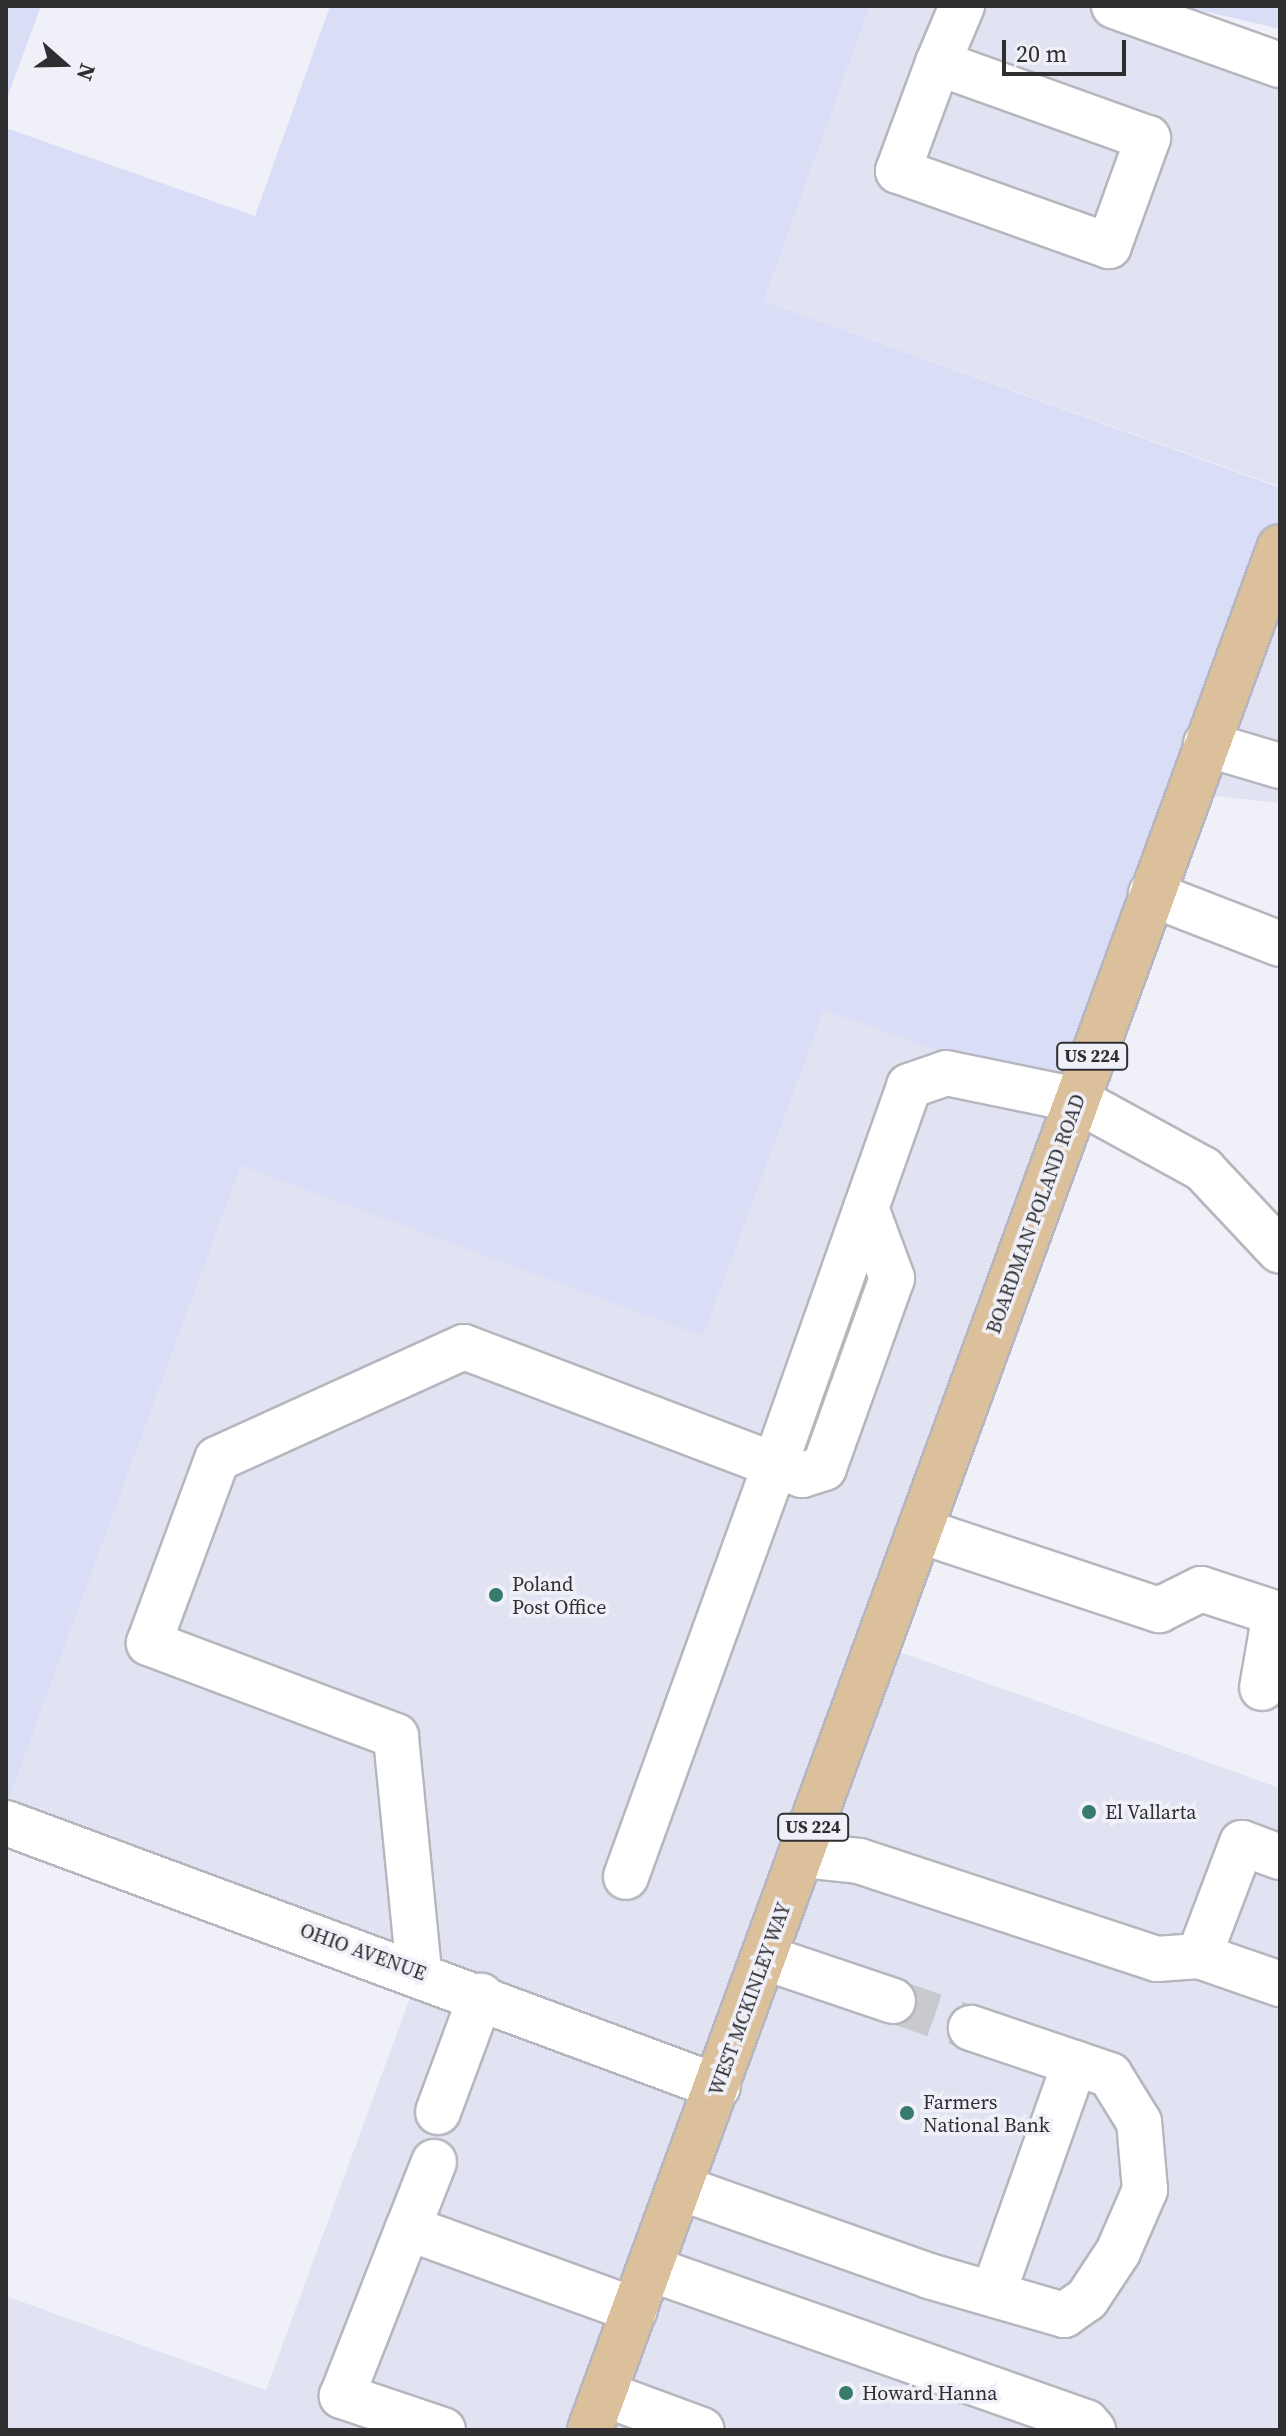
<!DOCTYPE html>
<html>
<head>
<meta charset="utf-8">
<style>
  body { margin:0 }
  #map { position:relative; width:1286px; height:2436px; overflow:hidden; background:#eff0f8; font-family:"Source Serif 4",serif }
  div>[style] { position:absolute }
  .built>* { inset:0; background:#e1e3f2 }
  .green>* { inset:0; background:#daddf6 }
  .minor-tunnel>* { height:44px; margin-top:-22px; transform-origin:0; background:repeating-linear-gradient(90deg,#c9c9d0 0 44px,transparent 0 66px) }
  .roads { filter:drop-shadow(2px 0 #b6b7be) drop-shadow(-2px 0 #b6b7be) drop-shadow(0 2px #b6b7be) drop-shadow(0 -2px #b6b7be) }
  .minor>* { height:44px; margin:-22px; padding:0 22px; transform-origin:22px; border-radius:22px; background:#fff }
  .major>* { height:44px; margin:-22px; padding:0 22px; transform-origin:22px; border-radius:22px; background:#dcbf9b }
  .dots>* { width:22px; height:22px; translate:-50% -50%; box-sizing:border-box; border:4px solid #eff0f8; border-radius:50% }
  span { translate:-50% -50%; white-space:nowrap; text-align:center; line-height:1.15; -webkit-text-stroke:7px #eff0f8; paint-order:stroke }
  .shield-label span { padding:2px 6px; background:#eff0f8; border:2px solid; border-radius:6px; -webkit-text-stroke-width:0 }
  .shield-label { font-size:18px; color:#2f2f32; font-weight:700 }
  .street-label { font-size:20px; color:#2f2f32 }
  .poi-label { font-size:20px; color:#2f2f32 }
  .left { translate:0 -50%; text-align:left }
  .frame { position:absolute; inset:0; border:8px solid #2f2f32; pointer-events:none }
  .north { position:absolute; left:24px; top:24px; width:80px; height:80px; -webkit-text-stroke:6px #eff0f8; paint-order:stroke; rotate:110deg; font-size:22px; font-weight:700; line-height:32px; text-align:center; color:#2f2f32 }
  .north::after { content:''; display:block; margin:auto; width:28px; height:36px; background:#2f2f32; clip-path:polygon(50% 0,100% 100%,50% 72%,0 100%) }
  .scale { position:absolute; left:1002px; top:40px; width:124px; height:36px; box-sizing:border-box; border:4px solid #2f2f32; border-top:0; padding-left:10px; font-size:24px; line-height:28px; white-space:nowrap; color:#2f2f32; -webkit-text-stroke:6px #eff0f8; paint-order:stroke }
</style>
</head>
<body>
<div id="map">
  <div class="built">
    <div style="clip-path:polygon(870px 6px,1114px 6px,1280px 65px,1280px 487px,764px 301px)"></div>
    <div style="clip-path:polygon(1280px 547px,1280px 803px,1187px 793px)"></div>
    <div style="clip-path:polygon(824px 1009px,1077px 1100px,880px 1645px,1280px 1788px,1280px 2430px,6px 2430px,6px 2296px,266px 2390px,419px 1973px,6px 1807px,241px 1166px,703px 1335px)"></div>
  </div>
  <div class="green">
    <div style="clip-path:polygon(6px 6px,41px 6px,6px 101px)"></div>
    <div style="clip-path:polygon(330px 6px,870px 6px,764px 301px,1280px 488px,1280px 547px,1077px 1100px,824px 1010px,703px 1336px,241px 1166px,6px 1807px,6px 128px,255px 216px)"></div>
    <div style="clip-path:polygon(1182px 6px,1280px 6px,1280px 29px)"></div>
  </div>
  <div class="minor-tunnel">
    <div style="left:893px;top:2001px;width:83px;rotate:19.1deg"></div>
  </div>
  <div class="roads">
    <div class="minor">
      <div style="left:1114px;top:6px;width:176px;rotate:19.6deg"></div>
      <div style="left:938px;top:63px;width:223px;rotate:19.7deg"></div>
      <div style="left:1148px;top:138px;width:115px;rotate:109.9deg"></div>
      <div style="left:1109px;top:246px;width:224px;rotate:-160.4deg"></div>
      <div style="left:898px;top:171px;width:115px;rotate:-69.7deg"></div>
      <div style="left:938px;top:63px;width:62px;rotate:-67.2deg"></div>
      <div style="left:1206px;top:744px;width:77px;rotate:16.6deg"></div>
      <div style="left:1151px;top:894px;width:138px;rotate:21.2deg"></div>
      <div style="left:866px;top:1208px;width:75px;rotate:69.6deg"></div>
      <div style="left:892px;top:1278px;width:202px;rotate:109.7deg"></div>
      <div style="left:824px;top:1468px;width:23px;rotate:162deg"></div>
      <div style="left:802px;top:1475px;width:29px;rotate:-160deg"></div>
      <div style="left:775px;top:1465px;width:402px;rotate:-70.5deg"></div>
      <div style="left:909px;top:1086px;width:39px;rotate:-19deg"></div>
      <div style="left:946px;top:1073px;width:134px;rotate:11.6deg"></div>
      <div style="left:1077px;top:1100px;width:144px;rotate:28.7deg"></div>
      <div style="left:1203px;top:1169px;width:112px;rotate:46.8deg"></div>
      <div style="left:921px;top:1531px;width:251px;rotate:18.4deg"></div>
      <div style="left:1159px;top:1610px;width:47px;rotate:-26.6deg"></div>
      <div style="left:1201px;top:1589px;width:78px;rotate:18deg"></div>
      <div style="left:1275px;top:1613px;width:76px;rotate:99.8deg"></div>
      <div style="left:6px;top:1823px;width:759px;rotate:20.34deg"></div>
      <div style="left:803px;top:1855px;width:56px;rotate:6.1deg"></div>
      <div style="left:859px;top:1861px;width:314px;rotate:18.2deg"></div>
      <div style="left:1157px;top:1959px;width:42px;rotate:-4.1deg"></div>
      <div style="left:1199px;top:1956px;width:86px;rotate:19.1deg"></div>
      <div style="left:1199px;top:1956px;width:121px;rotate:-69.2deg"></div>
      <div style="left:1242px;top:1843px;width:40px;rotate:20.2deg"></div>
      <div style="left:766px;top:1958px;width:134px;rotate:18.7deg"></div>
      <div style="left:419px;top:1972px;width:237px;rotate:-95.6deg"></div>
      <div style="left:396px;top:1736px;width:264px;rotate:-159.4deg"></div>
      <div style="left:149px;top:1643px;width:196px;rotate:-69.7deg"></div>
      <div style="left:217px;top:1459px;width:271px;rotate:-24.4deg"></div>
      <div style="left:464px;top:1347px;width:333px;rotate:20.8deg"></div>
      <div style="left:775px;top:1465px;width:438px;rotate:109.9deg"></div>
      <div style="left:438px;top:2112px;width:124px;rotate:-69.7deg"></div>
      <div style="left:681px;top:2188px;width:263px;rotate:19.5deg"></div>
      <div style="left:929px;top:2276px;width:141px;rotate:16.1deg"></div>
      <div style="left:1064px;top:2315px;width:28px;rotate:-35deg"></div>
      <div style="left:1087px;top:2299px;width:56px;rotate:-56.6deg"></div>
      <div style="left:1118px;top:2252px;width:68px;rotate:-66.5deg"></div>
      <div style="left:1145px;top:2190px;width:68px;rotate:-95deg"></div>
      <div style="left:1139px;top:2122px;width:55px;rotate:-121.7deg"></div>
      <div style="left:1110px;top:2075px;width:147px;rotate:-161.3deg"></div>
      <div style="left:408px;top:2228px;width:71px;rotate:-68.5deg"></div>
      <div style="left:651px;top:2269px;width:461px;rotate:19.4deg"></div>
      <div style="left:1086px;top:2422px;width:11px;rotate:49deg"></div>
      <div style="left:993px;top:2294px;width:245px;rotate:-70.5deg"></div>
      <div style="left:604px;top:2394px;width:104px;rotate:20.2deg"></div>
      <div style="left:443px;top:2430px;width:107px;rotate:-161.4deg"></div>
      <div style="left:342px;top:2396px;width:180px;rotate:-68.6deg"></div>
      <div style="left:408px;top:2228px;width:241px;rotate:19.9deg"></div>
    </div>
    <div class="major">
      <div style="left:590px;top:2430px;width:2005px;rotate:-69.88deg"></div>
    </div>
  </div>
  <div class="dots">
    <div style="left:496px;top:1595px;background:#387b6c"></div>
    <div style="left:1089px;top:1812px;background:#387b6c"></div>
    <div style="left:907px;top:2113px;background:#387b6c"></div>
    <div style="left:846px;top:2393px;background:#387b6c"></div>
  </div>
  <div class="shield-label">
    <span style="left:1092px;top:1056px">US 224</span>
    <span style="left:813px;top:1827px">US 224</span>
  </div>
  <div class="street-label">
    <span style="left:1036px;top:1214px;rotate:-70deg">BOARDMAN POLAND ROAD</span>
    <span style="left:363px;top:1952px;rotate:20deg">OHIO AVENUE</span>
    <span style="left:750px;top:1999px;rotate:-70deg">WEST MCKINLEY WAY</span>
  </div>
  <div class="poi-label">
    <span class="left" style="left:512px;top:1596px">Poland<br>Post Office</span>
    <span class="left" style="left:1105px;top:1812px">El Vallarta</span>
    <span class="left" style="left:923px;top:2114px">Farmers<br>National Bank</span>
    <span class="left" style="left:862px;top:2393px">Howard Hanna</span>
  </div>
  <div class="frame"></div>
  <div class="north">N</div>
  <div class="scale">20 m</div>
</div>
</body>
</html>
